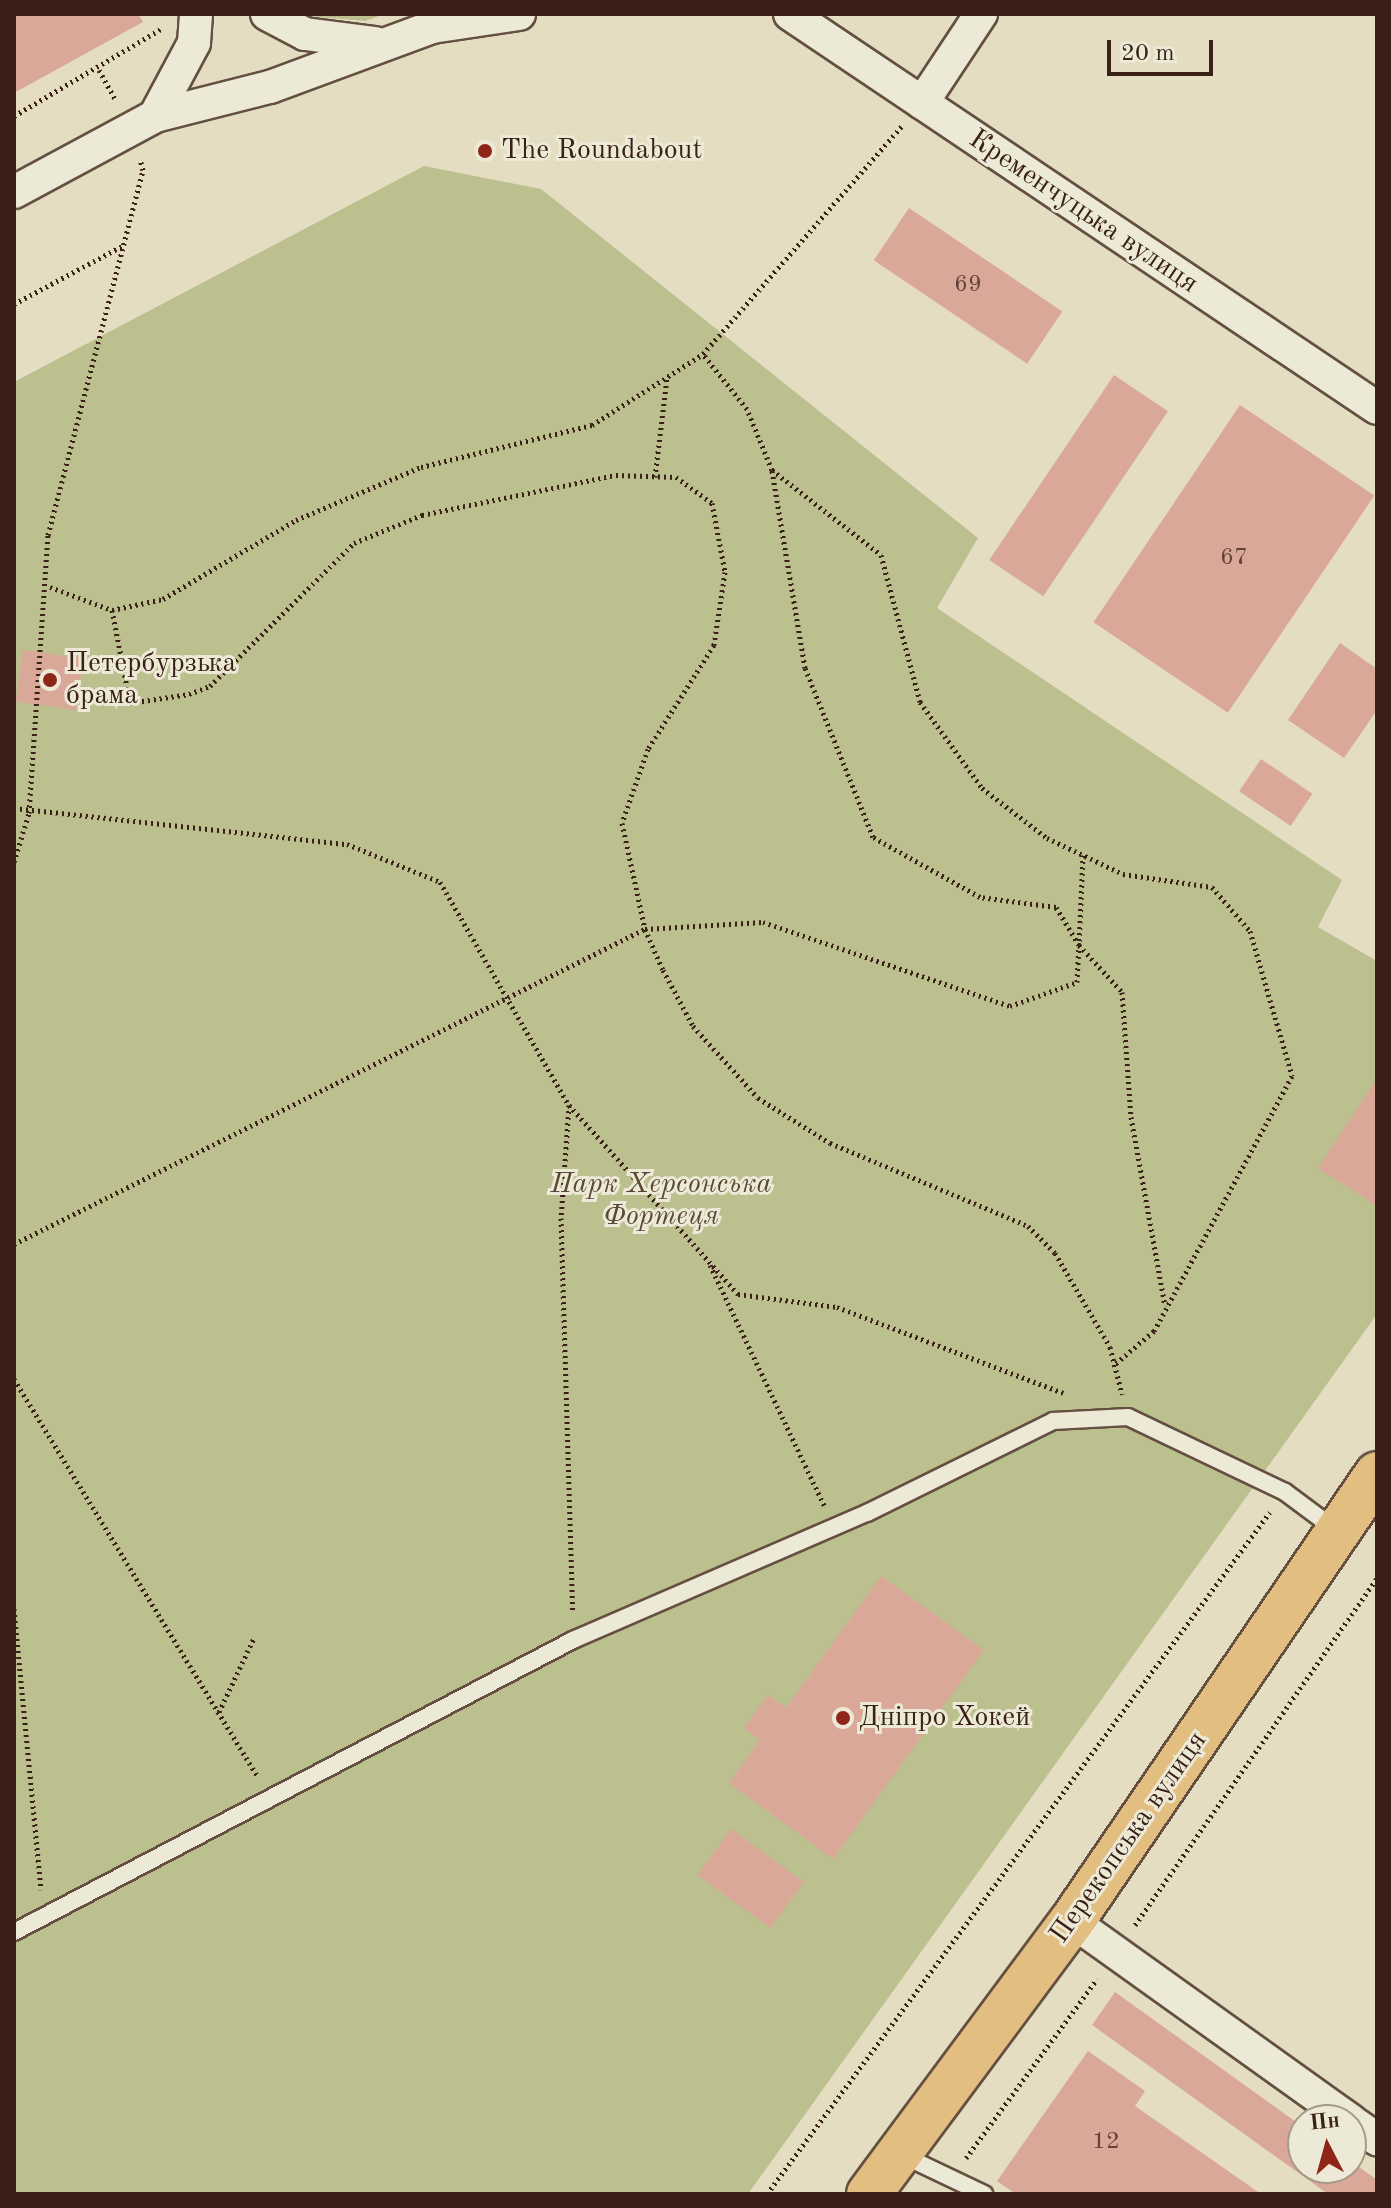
<!DOCTYPE html>
<html>
<head>
<meta charset="utf-8">
<style>
  body { margin:0 }
  #map { position:relative; width:1391px; height:2208px; overflow:hidden; background:#e4ddc2; font-family:"Old Standard TT",serif }
  div>[style] { position:absolute }
  .green>* { inset:0; background:#bcbf8e }
  .building>* { inset:0; background:#d9a899; transform-origin:0 0 }
  .path>* { height:5px; margin-top:-2.5px; transform-origin:0; background:repeating-linear-gradient(90deg,#3a2016 0 2px,transparent 0 6px) }
  .roads { filter:drop-shadow(2px 0 #644f41) drop-shadow(-2px 0 #644f41) drop-shadow(0 2px #644f41) drop-shadow(0 -2px #644f41) }
  .service>* { height:16px; margin:-8px; padding:0 8px; transform-origin:8px; border-radius:8px; background:#ede9d7 }
  .minor>* { height:32px; margin:-16px; padding:0 16px; transform-origin:16px; border-radius:16px; background:#ede9d7 }
  .primary>* { height:44px; margin:-22px; padding:0 22px; transform-origin:22px; border-radius:22px; background:#e2be81 }
  .dots>* { width:22px; height:22px; translate:-50% -50%; box-sizing:border-box; border:4px solid #ede9d7; border-radius:50% }
  span { translate:-50% -50%; white-space:nowrap; text-align:center; line-height:1.15; -webkit-text-stroke:6px #ede9d7; paint-order:stroke }
  .number-label { font-size:24px; color:#624237 }
  .number-label span { -webkit-text-stroke-width:0 }
  .poi-label { font-size:28px; color:#3a2016 }
  .left { translate:0 -50%; text-align:left }
  .street-label { font-size:28px; color:#3a2016 }
  .park-label { font-size:28px; color:#5a4834; font-style:italic }
  .frame { position:absolute; inset:0; border:16px solid #3a2016; pointer-events:none }
  .north { position:absolute; left:1287px; top:2104px; width:80px; height:80px; box-sizing:border-box; background:#ede9d7; border:2px solid #a5998a; border-radius:50%; rotate:354deg; font-size:22px; font-weight:700; line-height:32px; text-align:center; color:#3a2016 }
  .north::after { content:''; display:block; margin:auto; width:28px; height:36px; background:#8f2418; clip-path:polygon(50% 0,100% 100%,50% 72%,0 100%) }
  .scale { position:absolute; left:1107px; top:40px; width:106px; height:36px; box-sizing:border-box; border:4px solid #3a2016; border-top:0; padding-left:10px; font-size:24px; line-height:28px; white-space:nowrap; color:#3a2016; -webkit-text-stroke:6px #ede9d7; paint-order:stroke }
</style>
</head>
<body>
<div id="map">
  <div class="green">
    <div style="clip-path:polygon(288px 14px,384px 14px,365px 21px)"></div>
    <div style="clip-path:polygon(424px 166px,541px 189px,978px 538px,937px 608px,1342px 880px,1318px 927px,1377px 961px,1377px 1314px,748px 2194px,14px 2194px,14px 382px)"></div>
  </div>
  <div class="building">
    <div style="clip-path:polygon(14px 14px,138px 14px,143px 22px,14px 93px)"></div>
    <div style="left:909px;top:208px;width:185px;height:63px;rotate:34deg"></div>
    <div style="left:1114px;top:375px;width:65px;height:223px;rotate:34deg"></div>
    <div style="left:1240px;top:405px;width:162px;height:262px;rotate:34deg"></div>
    <div style="clip-path:polygon(1340px 643px,1377px 669px,1377px 710px,1344px 758px,1288px 720px)"></div>
    <div style="left:23px;top:650px;width:61px;height:52px;rotate:8deg"></div>
    <div style="left:1261px;top:759px;width:62px;height:39px;rotate:34deg"></div>
    <div style="clip-path:polygon(1377px 1079px,1377px 1206px,1318px 1168px)"></div>
    <div style="clip-path:polygon(881px 1576px,984px 1650px,833px 1859px,729px 1783px,760px 1740px,744px 1728px,768px 1695px,786px 1708px)"></div>
    <div style="left:731px;top:1829px;width:90px;height:57px;rotate:36deg"></div>
    <div style="clip-path:polygon(1115px 1992px,1303px 2127px,1303px 2168px,1351px 2168px,1351px 2161px,1377px 2180px,1377px 2194px,1328px 2194px,1092px 2025px)"></div>
    <div style="clip-path:polygon(1088px 2051px,1145px 2091px,1135px 2106px,1261px 2194px,1016px 2194px,997px 2181px)"></div>
  </div>
  <div class="path">
    <div style="left:99px;top:70px;width:33px;rotate:61deg"></div>
    <div style="left:14px;top:116px;width:171px;rotate:-30.6deg"></div>
    <div style="left:14px;top:304px;width:123px;rotate:-28.2deg"></div>
    <div style="left:772px;top:470px;width:138px;rotate:37.9deg"></div>
    <div style="left:881px;top:555px;width:152px;rotate:75.1deg"></div>
    <div style="left:920px;top:702px;width:106px;rotate:54.2deg"></div>
    <div style="left:982px;top:788px;width:82px;rotate:37.6deg"></div>
    <div style="left:1047px;top:838px;width:84px;rotate:25.3deg"></div>
    <div style="left:1123px;top:874px;width:90px;rotate:8.3deg"></div>
    <div style="left:1212px;top:887px;width:58px;rotate:49.2deg"></div>
    <div style="left:1250px;top:931px;width:151px;rotate:73.8deg"></div>
    <div style="left:1292px;top:1076px;width:290px;rotate:118.4deg"></div>
    <div style="left:1154px;top:1331px;width:52px;rotate:139.6deg"></div>
    <div style="left:655px;top:477px;width:100px;rotate:-83.1deg"></div>
    <div style="left:50px;top:587px;width:66px;rotate:20.4deg"></div>
    <div style="left:112px;top:610px;width:52px;rotate:-12.2deg"></div>
    <div style="left:163px;top:599px;width:155px;rotate:-30.7deg"></div>
    <div style="left:296px;top:520px;width:136px;rotate:-23deg"></div>
    <div style="left:421px;top:467px;width:176px;rotate:-13.8deg"></div>
    <div style="left:592px;top:425px;width:132px;rotate:-32.6deg"></div>
    <div style="left:703px;top:354px;width:303px;rotate:-48.9deg"></div>
    <div style="left:112px;top:610px;width:95px;rotate:79deg"></div>
    <div style="left:130px;top:703px;width:60px;rotate:-8.7deg"></div>
    <div style="left:189px;top:694px;width:22px;rotate:-21deg"></div>
    <div style="left:210px;top:686px;width:203px;rotate:-44.8deg"></div>
    <div style="left:354px;top:543px;width:74px;rotate:-22.4deg"></div>
    <div style="left:422px;top:515px;width:198px;rotate:-11.7deg"></div>
    <div style="left:616px;top:475px;width:60px;rotate:1.9deg"></div>
    <div style="left:676px;top:477px;width:44px;rotate:35.8deg"></div>
    <div style="left:712px;top:503px;width:70px;rotate:79.3deg"></div>
    <div style="left:725px;top:572px;width:74px;rotate:98.6deg"></div>
    <div style="left:714px;top:645px;width:123px;rotate:122.4deg"></div>
    <div style="left:648px;top:749px;width:78px;rotate:109.4deg"></div>
    <div style="left:622px;top:823px;width:108px;rotate:77.8deg"></div>
    <div style="left:645px;top:929px;width:45px;rotate:66.3deg"></div>
    <div style="left:663px;top:970px;width:64px;rotate:61.8deg"></div>
    <div style="left:693px;top:1026px;width:97px;rotate:47.9deg"></div>
    <div style="left:758px;top:1098px;width:85px;rotate:32deg"></div>
    <div style="left:830px;top:1143px;width:215px;rotate:22.7deg"></div>
    <div style="left:1028px;top:1226px;width:38px;rotate:45deg"></div>
    <div style="left:1055px;top:1253px;width:109px;rotate:59.7deg"></div>
    <div style="left:1110px;top:1347px;width:49px;rotate:75.7deg"></div>
    <div style="left:14px;top:808px;width:335px;rotate:6.2deg"></div>
    <div style="left:347px;top:844px;width:100px;rotate:22.2deg"></div>
    <div style="left:440px;top:882px;width:258px;rotate:60deg"></div>
    <div style="left:569px;top:1105px;width:113px;rotate:94deg"></div>
    <div style="left:561px;top:1218px;width:395px;rotate:88.3deg"></div>
    <div style="left:1083px;top:855px;width:90px;rotate:92.5deg"></div>
    <div style="left:1079px;top:945px;width:64px;rotate:47.5deg"></div>
    <div style="left:1122px;top:992px;width:125px;rotate:85.9deg"></div>
    <div style="left:1131px;top:1117px;width:192px;rotate:79.8deg"></div>
    <div style="left:14px;top:862px;width:51px;rotate:-73deg"></div>
    <div style="left:29px;top:813px;width:279px;rotate:-86.1deg"></div>
    <div style="left:48px;top:535px;width:377px;rotate:-75.4deg"></div>
    <div style="left:143px;top:170px;width:11px;rotate:-105deg"></div>
    <div style="left:569px;top:1105px;width:254px;rotate:48.2deg"></div>
    <div style="left:738px;top:1294px;width:100px;rotate:7.5deg"></div>
    <div style="left:837px;top:1307px;width:242px;rotate:20.8deg"></div>
    <div style="left:14px;top:1244px;width:705px;rotate:-26.53deg"></div>
    <div style="left:645px;top:929px;width:118px;rotate:-3.4deg"></div>
    <div style="left:763px;top:922px;width:261px;rotate:18.8deg"></div>
    <div style="left:1010px;top:1006px;width:71px;rotate:-19.7deg"></div>
    <div style="left:1077px;top:982px;width:37px;rotate:-87deg"></div>
    <div style="left:1079px;top:945px;width:44px;rotate:-121.2deg"></div>
    <div style="left:1056px;top:907px;width:77px;rotate:-172.5deg"></div>
    <div style="left:980px;top:897px;width:123px;rotate:-150.7deg"></div>
    <div style="left:873px;top:837px;width:182px;rotate:-111.9deg"></div>
    <div style="left:805px;top:668px;width:201px;rotate:-99.5deg"></div>
    <div style="left:772px;top:470px;width:66px;rotate:-112.3deg"></div>
    <div style="left:747px;top:409px;width:70px;rotate:-128.7deg"></div>
    <div style="left:710px;top:1265px;width:266px;rotate:64.6deg"></div>
    <div style="left:14px;top:1379px;width:465px;rotate:58.5deg"></div>
    <div style="left:14px;top:1609px;width:282px;rotate:84.5deg"></div>
    <div style="left:219px;top:1712px;width:82px;rotate:-64.7deg"></div>
    <div style="left:1135px;top:1925px;width:423px;rotate:-55.1deg"></div>
    <div style="left:966px;top:2158px;width:222px;rotate:-53.8deg"></div>
    <div style="left:767px;top:2194px;width:847px;rotate:-53.59deg"></div>
  </div>
  <div class="roads">
    <div class="service">
      <div style="left:14px;top:1932px;width:631px;rotate:-27.58deg"></div>
      <div style="left:573px;top:1640px;width:320px;rotate:-23.4deg"></div>
      <div style="left:867px;top:1513px;width:208px;rotate:-26.3deg"></div>
      <div style="left:1053px;top:1421px;width:75px;rotate:-3.1deg"></div>
      <div style="left:1128px;top:1417px;width:174px;rotate:25.5deg"></div>
      <div style="left:1285px;top:1492px;width:64px;rotate:36.7deg"></div>
      <div style="left:902px;top:2155px;width:91px;rotate:25.4deg"></div>
    </div>
    <div class="minor">
      <div style="left:267px;top:14px;width:43px;rotate:27.8deg"></div>
      <div style="left:305px;top:34px;width:71px;rotate:7.3deg"></div>
      <div style="left:790px;top:14px;width:707px;rotate:33.87deg"></div>
      <div style="left:432px;top:27px;width:88px;rotate:-8.5deg"></div>
      <div style="left:922px;top:103px;width:107px;rotate:-56.5deg"></div>
      <div style="left:155px;top:116px;width:83px;rotate:-61.9deg"></div>
      <div style="left:194px;top:43px;width:29px;rotate:-86deg"></div>
      <div style="left:14px;top:192px;width:160px;rotate:-28.3deg"></div>
      <div style="left:155px;top:116px;width:119px;rotate:-14.2deg"></div>
      <div style="left:270px;top:87px;width:173px;rotate:-20.3deg"></div>
      <div style="left:432px;top:27px;width:16px;rotate:-55deg"></div>
      <div style="left:1072px;top:1921px;width:342px;rotate:35.6deg"></div>
      <div style="left:1351px;top:2121px;width:32px;rotate:35deg"></div>
    </div>
    <div class="primary">
      <div style="left:869px;top:2194px;width:340px;rotate:-53.4deg"></div>
      <div style="left:1072px;top:1921px;width:541px;rotate:-55.69deg"></div>
    </div>
  </div>
  <div class="dots">
    <div style="left:485px;top:151px;background:#8f2418"></div>
    <div style="left:50px;top:680px;background:#8f2418"></div>
    <div style="left:843px;top:1718px;background:#8f2418"></div>
  </div>
  <div class="number-label">
    <span style="left:968px;top:286px">69</span>
    <span style="left:1234px;top:559px">67</span>
    <span style="left:1106px;top:2143px">12</span>
  </div>
  <div class="poi-label">
    <span class="left" style="left:501px;top:151px">The Roundabout</span>
    <span class="left" style="left:66px;top:680px">Петербурзька<br>брама</span>
    <span class="left" style="left:859px;top:1718px">Дніпро Хокей</span>
  </div>
  <div class="street-label">
    <span style="left:1083px;top:212px;rotate:34deg">Кременчуцька вулиця</span>
    <span style="left:1129px;top:1838px;rotate:-55deg">Перекопська вулиця</span>
  </div>
  <div class="park-label">
    <span style="left:661px;top:1201px">Парк Херсонська<br>Фортеця</span>
  </div>
  <div class="frame"></div>
  <div class="north">Пн</div>
  <div class="scale">20 m</div>
</div>
</body>
</html>
